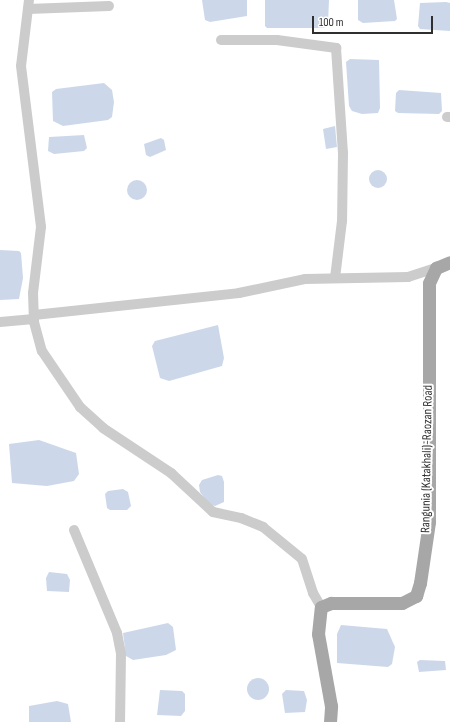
<!DOCTYPE html>
<html>
<head>
<meta charset="utf-8">
<style>
  body { margin:0 }
  #map { position:relative; width:450px; height:722px; overflow:hidden; background:#fff; font-family:"Sofia Sans Condensed",sans-serif }
  div>[style] { position:absolute }
  .water>* { inset:0; background:#ccd8e9 }
  .round { border-radius:50% }
  .minor>* { height:10px; margin:-5px; padding:0 5px; transform-origin:5px; border-radius:5px; background:#ccc }
  .major>* { height:13px; margin:-6.5px; padding:0 6.5px; transform-origin:6.5px; border-radius:6.5px; background:#a7a7a7 }
  span { translate:-50% -50%; white-space:nowrap; text-align:center; line-height:1.15; -webkit-text-stroke:4px #fff; paint-order:stroke }
  .street-label { font-size:13px; color:#2f2f2f }
  .scale { position:absolute; left:312px; top:16px; width:121px; height:18px; box-sizing:border-box; border:2px solid #2f2f2f; border-top:0; padding-left:5px; font-size:12px; line-height:14px; white-space:nowrap; color:#2f2f2f; -webkit-text-stroke:3px #fff; paint-order:stroke }
</style>
</head>
<body>
<div id="map">
  <div class="water">
    <div style="clip-path:polygon(202px 0,247px 0,247px 16px,210px 22px,205px 20px)"></div>
    <div style="clip-path:polygon(265px 0,329px 0,328px 23px,324px 28px,267px 28px,265px 26px)"></div>
    <div style="clip-path:polygon(358px 0,394px 0,397px 19px,395px 21px,363px 23px,358px 20px)"></div>
    <div style="clip-path:polygon(446px 2px,450px 3px,450px 31px,420px 29px,418px 26px,420px 3px)"></div>
    <div style="clip-path:polygon(350px 59px,379px 60px,380px 108px,378px 113px,362px 114px,352px 111px,349px 106px,346px 62px)"></div>
    <div style="clip-path:polygon(104px 83px,112px 90px,114px 102px,112px 117px,108px 120px,63px 126px,53px 121px,52px 92px,56px 89px)"></div>
    <div style="clip-path:polygon(399px 90px,441px 93px,442px 111px,439px 114px,398px 113px,395px 111px,396px 93px)"></div>
    <div style="clip-path:polygon(335px 126px,337px 147px,326px 149px,323px 129px)"></div>
    <div style="clip-path:polygon(84px 135px,87px 148px,84px 151px,54px 154px,48px 151px,49px 137px)"></div>
    <div style="clip-path:polygon(161px 138px,164px 140px,166px 150px,150px 157px,146px 155px,144px 144px)"></div>
    <div class="round" style="left:369px;top:170px;width:18px;height:18px"></div>
    <div class="round" style="left:127px;top:180px;width:20px;height:20px"></div>
    <div style="clip-path:polygon(0 250px,19px 251px,21px 253px,23px 278px,19px 299px,0 300px)"></div>
    <div style="clip-path:polygon(218px 325px,224px 358px,222px 366px,169px 381px,160px 378px,152px 346px,155px 341px)"></div>
    <div style="clip-path:polygon(39px 440px,76px 453px,79px 474px,74px 481px,47px 486px,12px 483px,9px 444px)"></div>
    <div style="clip-path:polygon(218px 475px,222px 476px,224px 482px,224px 502px,215px 506px,209px 504px,200px 492px,199px 485px,202px 480px)"></div>
    <div style="clip-path:polygon(123px 489px,128px 492px,131px 506px,127px 510px,110px 510px,107px 508px,105px 494px,108px 491px)"></div>
    <div style="clip-path:polygon(49px 572px,67px 574px,70px 580px,69px 592px,47px 591px,46px 578px)"></div>
    <div style="clip-path:polygon(168px 623px,173px 627px,176px 650px,166px 655px,133px 660px,126px 656px,123px 633px)"></div>
    <div style="clip-path:polygon(341px 625px,387px 629px,395px 647px,392px 664px,388px 667px,337px 663px,337px 634px)"></div>
    <div style="clip-path:polygon(420px 660px,445px 661px,446px 670px,419px 672px,417px 662px)"></div>
    <div class="round" style="left:247px;top:678px;width:22px;height:22px"></div>
    <div style="clip-path:polygon(160px 690px,182px 691px,185px 694px,185px 711px,181px 716px,157px 715px)"></div>
    <div style="clip-path:polygon(286px 690px,304px 691px,307px 700px,305px 712px,285px 713px,282px 694px)"></div>
    <div style="clip-path:polygon(57px 701px,68px 704px,71px 722px,29px 722px,29px 706px)"></div>
  </div>
  <div class="minor">
    <div style="left:29px;top:0;width:66px;rotate:96.9deg"></div>
    <div style="left:21px;top:66px;width:162px;rotate:82.9deg"></div>
    <div style="left:41px;top:227px;width:66px;rotate:96.9deg"></div>
    <div style="left:33px;top:293px;width:29px;rotate:88deg"></div>
    <div style="left:34px;top:322px;width:30px;rotate:75deg"></div>
    <div style="left:42px;top:351px;width:68px;rotate:55.8deg"></div>
    <div style="left:80px;top:407px;width:31px;rotate:42deg"></div>
    <div style="left:103px;top:428px;width:82px;rotate:33.5deg"></div>
    <div style="left:171px;top:473px;width:57px;rotate:42.9deg"></div>
    <div style="left:213px;top:512px;width:29px;rotate:12deg"></div>
    <div style="left:241px;top:518px;width:24px;rotate:22deg"></div>
    <div style="left:263px;top:527px;width:50px;rotate:39.4deg"></div>
    <div style="left:302px;top:559px;width:36px;rotate:72deg"></div>
    <div style="left:313px;top:593px;width:16px;rotate:60deg"></div>
    <div style="left:28px;top:9px;width:81px;rotate:-2.1deg"></div>
    <div style="left:221px;top:40px;width:56px"></div>
    <div style="left:277px;top:40px;width:60px;rotate:7.7deg"></div>
    <div style="left:336px;top:48px;width:105px;rotate:86.2deg"></div>
    <div style="left:343px;top:153px;width:68px;rotate:90.8deg"></div>
    <div style="left:342px;top:221px;width:57px;rotate:97deg"></div>
    <div style="left:447px;top:117px;width:3px"></div>
    <div style="left:34px;top:315px;width:206px;rotate:-6.1deg"></div>
    <div style="left:239px;top:293px;width:67px;rotate:-12deg"></div>
    <div style="left:305px;top:279px;width:103px;rotate:-1.1deg"></div>
    <div style="left:408px;top:277px;width:29px;rotate:-18deg"></div>
    <div style="left:0;top:322px;width:34px;rotate:-5deg"></div>
    <div style="left:74px;top:530px;width:112px;rotate:67.3deg"></div>
    <div style="left:117px;top:633px;width:20px;rotate:79deg"></div>
    <div style="left:121px;top:653px;width:69px;rotate:90.8deg"></div>
  </div>
  <div class="major">
    <div style="left:330px;top:722px;width:16px;rotate:-86deg"></div>
    <div style="left:331px;top:706px;width:73px;rotate:-100.2deg"></div>
    <div style="left:318px;top:634px;width:27px;rotate:-84deg"></div>
    <div style="left:321px;top:607px;width:11px;rotate:-22deg"></div>
    <div style="left:331px;top:603px;width:71px"></div>
    <div style="left:402px;top:603px;width:16px;rotate:-27deg"></div>
    <div style="left:416px;top:596px;width:14px;rotate:-73deg"></div>
    <div style="left:420px;top:583px;width:62px;rotate:-81.6deg"></div>
    <div style="left:429px;top:522px;width:239px;rotate:-90deg"></div>
    <div style="left:429px;top:283px;width:17px;rotate:-65deg"></div>
    <div style="left:436px;top:268px;width:15px;rotate:-23deg"></div>
  </div>
  <div class="street-label">
    <span style="left:427px;top:459px;rotate:-89deg">Rangunia (Katakhali)-Raozan Road</span>
  </div>
  <div class="scale">100 m</div>
</div>
</body>
</html>
